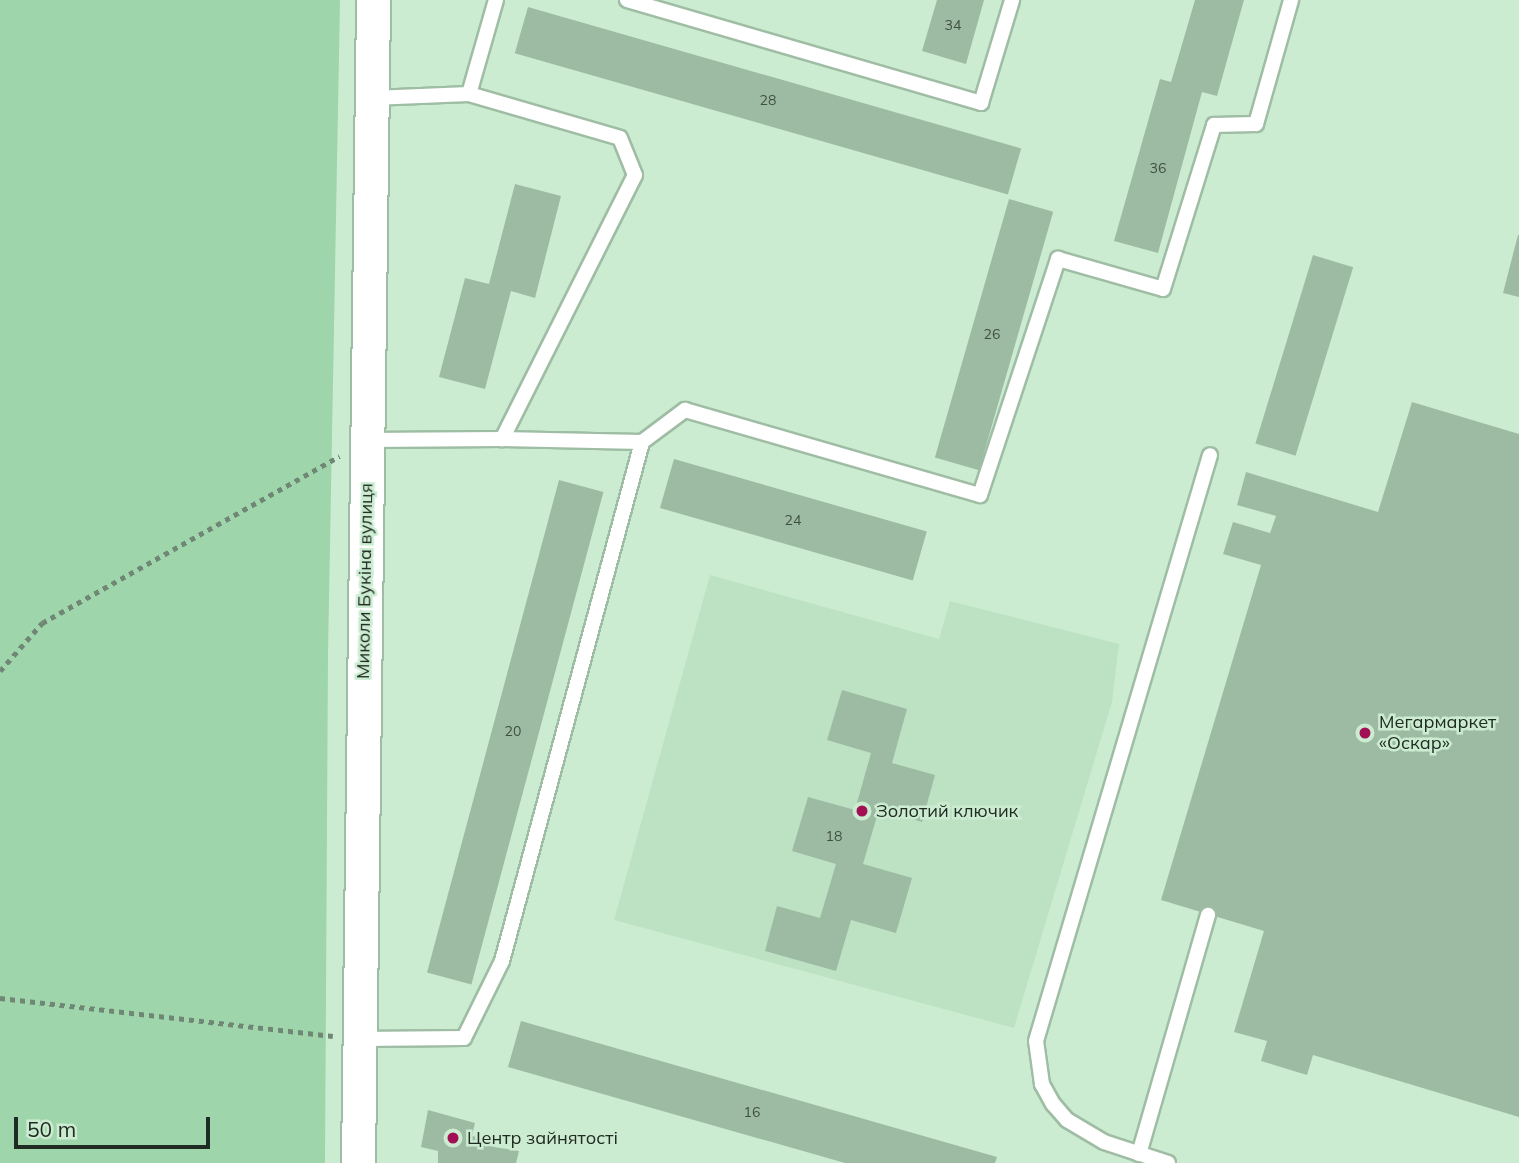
<!DOCTYPE html>
<html>
<head>
<meta charset="utf-8">
<style>
  body { margin:0 }
  #map { position:relative; width:1519px; height:1163px; overflow:hidden; background:#ccecd1; font-family:Mulish,sans-serif }
  div>[style] { position:absolute }
  .built>* { inset:0; background:#bce2c3 }
  .green>* { inset:0; background:#9fd5aa }
  .building>* { inset:0; background:#9dbba2; transform-origin:0 0 }
  .path>* { height:4.5px; margin-top:-2.25px; transform-origin:0; background:repeating-linear-gradient(90deg,#718775 0 5px,transparent 0 10px) }
  .roads { filter:drop-shadow(2px 0 #9fbda4) drop-shadow(-2px 0 #9fbda4) drop-shadow(0 2px #9fbda4) drop-shadow(0 -2px #9fbda4) }
  .service>* { height:14px; margin:-7px; padding:0 7px; transform-origin:7px; border-radius:7px; background:#fff }
  .tertiary>* { height:33px; margin:-16.5px; padding:0 16.5px; transform-origin:16.5px; border-radius:16.5px; background:#fff }
  .dots>* { width:19px; height:19px; translate:-50% -50%; box-sizing:border-box; border:4px solid #ccecd1; border-radius:50% }
  span { translate:-50% -50%; white-space:nowrap; text-align:center; line-height:1.15; -webkit-text-stroke:5px #ccecd1; paint-order:stroke }
  .number-label { font-size:14px; color:#3f5043 }
  .number-label span { -webkit-text-stroke-width:0 }
  .street-label { font-size:18px; color:#202c23 }
  .poi-label { font-size:18px; color:#202c23 }
  .left { translate:0 -50%; text-align:left }
  .scale { position:absolute; left:14px; top:1117px; width:196px; height:32px; box-sizing:border-box; border:4px solid #202c23; border-top:0; padding-left:9px; font-size:21px; line-height:24px; white-space:nowrap; color:#202c23; -webkit-text-stroke:5px #ccecd1; paint-order:stroke }
</style>
</head>
<body>
<div id="map">
  <div class="built">
    <div style="clip-path:polygon(710px 575px,939px 639px,950px 601px,1119px 644px,1112px 702px,1014px 1028px,614px 920px)"></div>
  </div>
  <div class="green">
    <div style="clip-path:polygon(0 0,340px 0,328px 655px,325px 1163px,0 1163px)"></div>
  </div>
  <div class="building">
    <div style="clip-path:polygon(937px 0,984px 0,966px 64px,922px 51px)"></div>
    <div style="clip-path:polygon(1195px 0,1244px 0,1217px 96px,1202px 92px,1158px 253px,1114px 241px,1160px 79px,1171px 82px)"></div>
    <div style="left:528px;top:7px;width:513px;height:48px;rotate:16deg"></div>
    <div style="clip-path:polygon(515px 184px,561px 196px,535px 298px,511px 291px,485px 389px,439px 377px,465px 278px,489px 284px)"></div>
    <div style="left:1009px;top:199px;width:46px;height:269px;rotate:16deg"></div>
    <div style="clip-path:polygon(1518px 235px,1519px 235px,1519px 297px,1503px 293px)"></div>
    <div style="left:1313px;top:255px;width:42px;height:197px;rotate:17deg"></div>
    <div style="clip-path:polygon(1412px 402px,1519px 434px,1519px 1117px,1313px 1055px,1307px 1075px,1261px 1061px,1267px 1041px,1234px 1032px,1264px 931px,1161px 900px,1261px 565px,1223px 554px,1233px 522px,1270px 533px,1276px 516px,1237px 505px,1246px 472px,1378px 512px)"></div>
    <div style="left:674px;top:459px;width:263px;height:51px;rotate:16deg"></div>
    <div style="left:559px;top:480px;width:46px;height:510px;rotate:15deg"></div>
    <div style="clip-path:polygon(842px 690px,907px 709px,892px 763px,935px 775px,922px 822px,879px 809px,863px 864px,912px 878px,896px 933px,851px 920px,836px 971px,765px 951px,777px 906px,820px 918px,836px 864px,792px 851px,808px 797px,855px 810px,871px 753px,827px 740px)"></div>
    <div style="clip-path:polygon(521px 1021px,997px 1157px,995px 1163px,845px 1163px,508px 1067px)"></div>
    <div style="clip-path:polygon(428px 1110px,475px 1123px,472px 1136px,496px 1141px,494px 1147px,519px 1151px,516px 1163px,438px 1163px,438px 1151px,421px 1147px)"></div>
  </div>
  <div class="path">
    <div style="left:0;top:671px;width:64px;rotate:-48.8deg"></div>
    <div style="left:42px;top:623px;width:341px;rotate:-29.3deg"></div>
    <div style="left:0;top:998px;width:335px;rotate:6.5deg"></div>
  </div>
  <div class="roads">
    <div class="service">
      <div style="left:627px;top:0;width:369px;rotate:16.2deg"></div>
      <div style="left:981px;top:103px;width:108px;rotate:-73.2deg"></div>
      <div style="left:469px;top:94px;width:98px;rotate:-74deg"></div>
      <div style="left:372px;top:98px;width:97px;rotate:-2.4deg"></div>
      <div style="left:469px;top:94px;width:157px;rotate:16.2deg"></div>
      <div style="left:620px;top:138px;width:40px;rotate:68deg"></div>
      <div style="left:635px;top:175px;width:296px;rotate:116.7deg"></div>
      <div style="left:367px;top:440px;width:135px;rotate:-0.4deg"></div>
      <div style="left:502px;top:439px;width:140px;rotate:1.2deg"></div>
      <div style="left:359px;top:1039px;width:105px;rotate:-0.5deg"></div>
      <div style="left:464px;top:1038px;width:86px;rotate:-63.7deg"></div>
      <div style="left:502px;top:961px;width:538px;rotate:-74.9deg"></div>
      <div style="left:642px;top:442px;width:54px;rotate:-36.7deg"></div>
      <div style="left:685px;top:410px;width:307px;rotate:16.1deg"></div>
      <div style="left:980px;top:495px;width:249px;rotate:-71.7deg"></div>
      <div style="left:1058px;top:259px;width:109px;rotate:15.9deg"></div>
      <div style="left:1163px;top:289px;width:172px;rotate:-72.7deg"></div>
      <div style="left:1214px;top:125px;width:42px;rotate:-1.4deg"></div>
      <div style="left:1256px;top:124px;width:129px;rotate:-74.2deg"></div>
      <div style="left:1139px;top:1154px;width:249px;rotate:-73.9deg"></div>
      <div style="left:1168px;top:1163px;width:67px;rotate:-161.8deg"></div>
      <div style="left:1104px;top:1142px;width:43px;rotate:-149.3deg"></div>
      <div style="left:1067px;top:1120px;width:21px;rotate:-131deg"></div>
      <div style="left:1053px;top:1104px;width:23px;rotate:-119deg"></div>
      <div style="left:1042px;top:1084px;width:43px;rotate:-97.9deg"></div>
      <div style="left:1036px;top:1041px;width:611px;rotate:-73.46deg"></div>
    </div>
    <div class="tertiary">
      <div style="left:358px;top:1163px;width:1163px;rotate:-89.26deg"></div>
    </div>
  </div>
  <div class="dots">
    <div style="left:1365px;top:733px;background:#a10f55"></div>
    <div style="left:862px;top:811px;background:#a10f55"></div>
    <div style="left:453px;top:1138px;background:#a10f55"></div>
  </div>
  <div class="number-label">
    <span style="left:953px;top:25px">34</span>
    <span style="left:768px;top:100px">28</span>
    <span style="left:1158px;top:168px">36</span>
    <span style="left:992px;top:334px">26</span>
    <span style="left:793px;top:520px">24</span>
    <span style="left:513px;top:731px">20</span>
    <span style="left:834px;top:836px">18</span>
    <span style="left:752px;top:1112px">16</span>
  </div>
  <div class="street-label">
    <span style="left:365px;top:581px;rotate:-89deg">Миколи Букіна вулиця</span>
  </div>
  <div class="poi-label">
    <span class="left" style="left:1379px;top:733px">Мегармаркет<br>«Оскар»</span>
    <span class="left" style="left:876px;top:811px">Золотий ключик</span>
    <span class="left" style="left:467px;top:1138px">Центр зайнятості</span>
  </div>
  <div class="scale">50 m</div>
</div>
</body>
</html>
